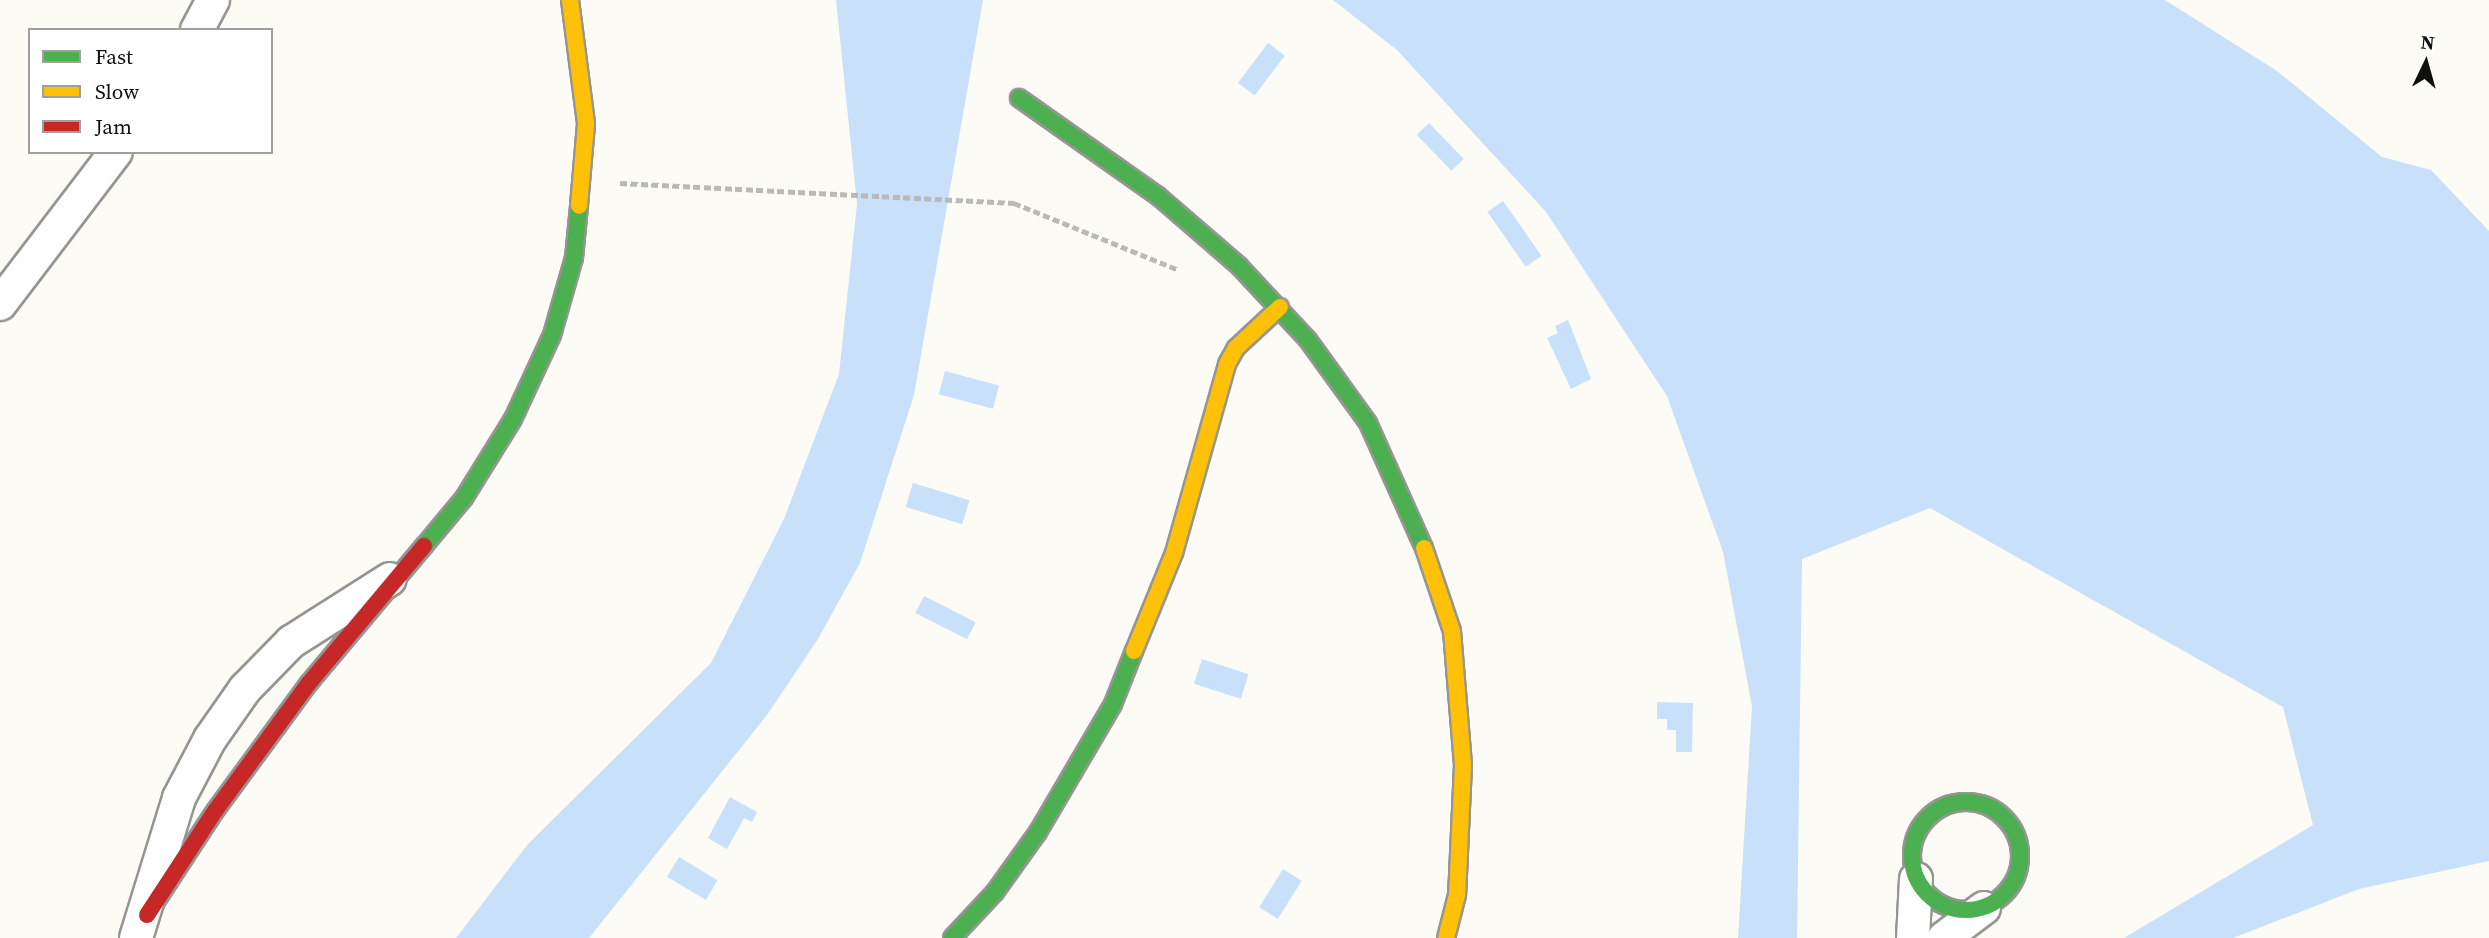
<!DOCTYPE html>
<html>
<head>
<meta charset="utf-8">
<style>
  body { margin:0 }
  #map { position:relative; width:2489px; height:938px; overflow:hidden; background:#fcfbf5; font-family:"Source Serif 4",serif }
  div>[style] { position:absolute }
  .water>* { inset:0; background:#c8e0f9; transform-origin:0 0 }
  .path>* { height:4.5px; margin-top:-2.25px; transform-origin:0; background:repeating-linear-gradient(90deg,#b9b9b8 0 7px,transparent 0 10.5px) }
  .roads { filter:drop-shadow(2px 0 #969593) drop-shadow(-2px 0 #969593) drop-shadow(0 2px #969593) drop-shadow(0 -2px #969593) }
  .street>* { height:32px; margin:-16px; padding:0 16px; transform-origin:16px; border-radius:16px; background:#fffefe }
  .fast>* { height:16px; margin:-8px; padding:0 8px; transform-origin:8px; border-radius:8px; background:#4caf50 }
  .fast>.ring { margin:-8px; padding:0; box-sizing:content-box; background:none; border:16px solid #4caf50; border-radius:50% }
  .slow>* { height:16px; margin:-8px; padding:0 8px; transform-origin:8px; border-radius:8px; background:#ffc107 }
  .jam>* { height:16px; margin:-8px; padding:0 8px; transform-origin:8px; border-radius:8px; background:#c62828 }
  span { translate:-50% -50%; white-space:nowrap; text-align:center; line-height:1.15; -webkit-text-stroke:7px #fff; paint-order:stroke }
  .legend { position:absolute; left:28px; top:28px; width:245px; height:126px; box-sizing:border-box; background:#fff; border:2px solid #9f9f9f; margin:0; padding:9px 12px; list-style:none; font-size:21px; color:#0f0f0f }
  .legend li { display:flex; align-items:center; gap:14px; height:35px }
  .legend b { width:35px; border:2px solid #9f9f9f }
  .north { position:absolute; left:2391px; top:28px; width:70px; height:70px; -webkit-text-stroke:5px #fff; paint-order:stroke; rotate:5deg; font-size:19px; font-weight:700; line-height:28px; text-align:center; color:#0f0f0f }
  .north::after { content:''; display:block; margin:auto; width:24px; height:32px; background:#0f0f0f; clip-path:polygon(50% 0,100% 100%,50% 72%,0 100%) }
</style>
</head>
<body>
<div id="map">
  <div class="water">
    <div style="clip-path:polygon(836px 0,983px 0,914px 395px,860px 563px,818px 639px,767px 715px,589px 938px,456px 938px,528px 844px,711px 663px,784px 519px,839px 374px,857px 204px)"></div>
    <div style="clip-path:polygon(1333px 0,2165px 0,2277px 71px,2382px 157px,2431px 170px,2489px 231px,2489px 861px,2359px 889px,2233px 938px,2124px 938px,2313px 825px,2283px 707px,1930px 508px,1802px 559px,1797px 938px,1738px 938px,1752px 706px,1723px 552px,1667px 396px,1546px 212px,1397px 50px)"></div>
    <div style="left:1268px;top:43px;width:21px;height:50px;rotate:37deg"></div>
    <div style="left:1429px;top:123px;width:50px;height:17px;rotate:46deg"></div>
    <div style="left:1503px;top:201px;width:67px;height:19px;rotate:55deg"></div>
    <div style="clip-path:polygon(1568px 320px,1591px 379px,1571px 389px,1547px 338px,1558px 333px,1555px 326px)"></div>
    <div style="left:945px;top:371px;width:56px;height:24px;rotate:15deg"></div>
    <div style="left:913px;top:483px;width:59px;height:25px;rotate:17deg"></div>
    <div style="left:924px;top:596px;width:58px;height:19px;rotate:27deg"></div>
    <div style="left:1202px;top:659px;width:49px;height:26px;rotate:18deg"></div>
    <div style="clip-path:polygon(1657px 702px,1693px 703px,1692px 752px,1676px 752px,1676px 730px,1667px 730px,1667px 719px,1657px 719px)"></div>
    <div style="clip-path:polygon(730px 797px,757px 812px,752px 822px,744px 818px,727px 849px,708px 838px)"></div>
    <div style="left:679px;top:857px;width:45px;height:23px;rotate:31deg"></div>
    <div style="left:1283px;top:869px;width:22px;height:45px;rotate:32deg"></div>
  </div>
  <div class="path">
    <div style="left:620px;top:183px;width:395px;rotate:2.9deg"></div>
    <div style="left:1014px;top:203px;width:178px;rotate:22.1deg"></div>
  </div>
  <div class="roads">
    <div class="street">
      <div style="left:197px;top:30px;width:34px;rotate:-62deg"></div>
      <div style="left:0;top:304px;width:191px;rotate:-52.7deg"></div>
      <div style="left:136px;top:938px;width:146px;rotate:-72.9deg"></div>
      <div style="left:179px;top:798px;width:67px;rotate:-62.3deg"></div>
      <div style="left:210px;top:739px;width:61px;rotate:-55deg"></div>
      <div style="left:245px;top:689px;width:66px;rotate:-45.6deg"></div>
      <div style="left:291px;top:642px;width:117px;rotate:-32.5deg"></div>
      <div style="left:1913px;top:938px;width:59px;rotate:-87.1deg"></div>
      <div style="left:1944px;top:938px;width:50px;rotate:-36.9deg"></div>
    </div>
    <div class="fast">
      <div style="left:1019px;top:98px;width:170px;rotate:35.2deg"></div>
      <div style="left:1158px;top:196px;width:107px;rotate:40.8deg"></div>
      <div style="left:1239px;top:266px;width:101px;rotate:47deg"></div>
      <div style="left:1308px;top:340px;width:102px;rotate:54.1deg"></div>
      <div style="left:1368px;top:423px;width:137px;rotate:65.9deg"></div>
      <div style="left:424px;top:546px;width:62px;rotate:-50.2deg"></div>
      <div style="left:464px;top:498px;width:93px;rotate:-58.2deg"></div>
      <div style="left:513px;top:419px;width:93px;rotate:-65.1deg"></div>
      <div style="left:552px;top:335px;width:80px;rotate:-74.1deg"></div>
      <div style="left:574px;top:258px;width:52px;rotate:-84.5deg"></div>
      <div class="ring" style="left:1912px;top:802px;width:92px;height:92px"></div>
      <div style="left:952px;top:938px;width:63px;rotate:-46.9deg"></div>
      <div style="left:995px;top:892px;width:74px;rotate:-54.4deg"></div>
      <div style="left:1038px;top:832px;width:148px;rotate:-59.6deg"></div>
      <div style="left:1113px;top:704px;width:57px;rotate:-68.4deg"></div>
    </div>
    <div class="slow">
      <div style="left:570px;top:0;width:125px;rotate:82.6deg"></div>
      <div style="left:586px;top:124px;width:82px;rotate:94.9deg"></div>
      <div style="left:1424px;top:548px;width:88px;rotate:71.4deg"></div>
      <div style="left:1452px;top:631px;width:134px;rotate:85.3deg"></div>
      <div style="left:1463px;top:765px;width:130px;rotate:92.6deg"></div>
      <div style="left:1457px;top:895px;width:44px;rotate:104.3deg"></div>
      <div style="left:1134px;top:651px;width:106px;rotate:-67.8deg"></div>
      <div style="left:1174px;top:553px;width:196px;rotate:-74.3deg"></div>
      <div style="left:1227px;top:364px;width:18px;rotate:-61deg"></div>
      <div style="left:1236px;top:348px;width:60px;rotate:-43deg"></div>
    </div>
    <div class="jam">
      <div style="left:147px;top:915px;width:124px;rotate:-56.8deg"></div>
      <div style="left:215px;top:811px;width:159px;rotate:-53.7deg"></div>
      <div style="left:309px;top:683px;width:179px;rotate:-50deg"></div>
    </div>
  </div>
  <ul class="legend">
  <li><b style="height:9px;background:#4caf50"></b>Fast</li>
  <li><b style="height:9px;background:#ffc107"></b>Slow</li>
  <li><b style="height:9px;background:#c62828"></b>Jam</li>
  </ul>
  <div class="north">N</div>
</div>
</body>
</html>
